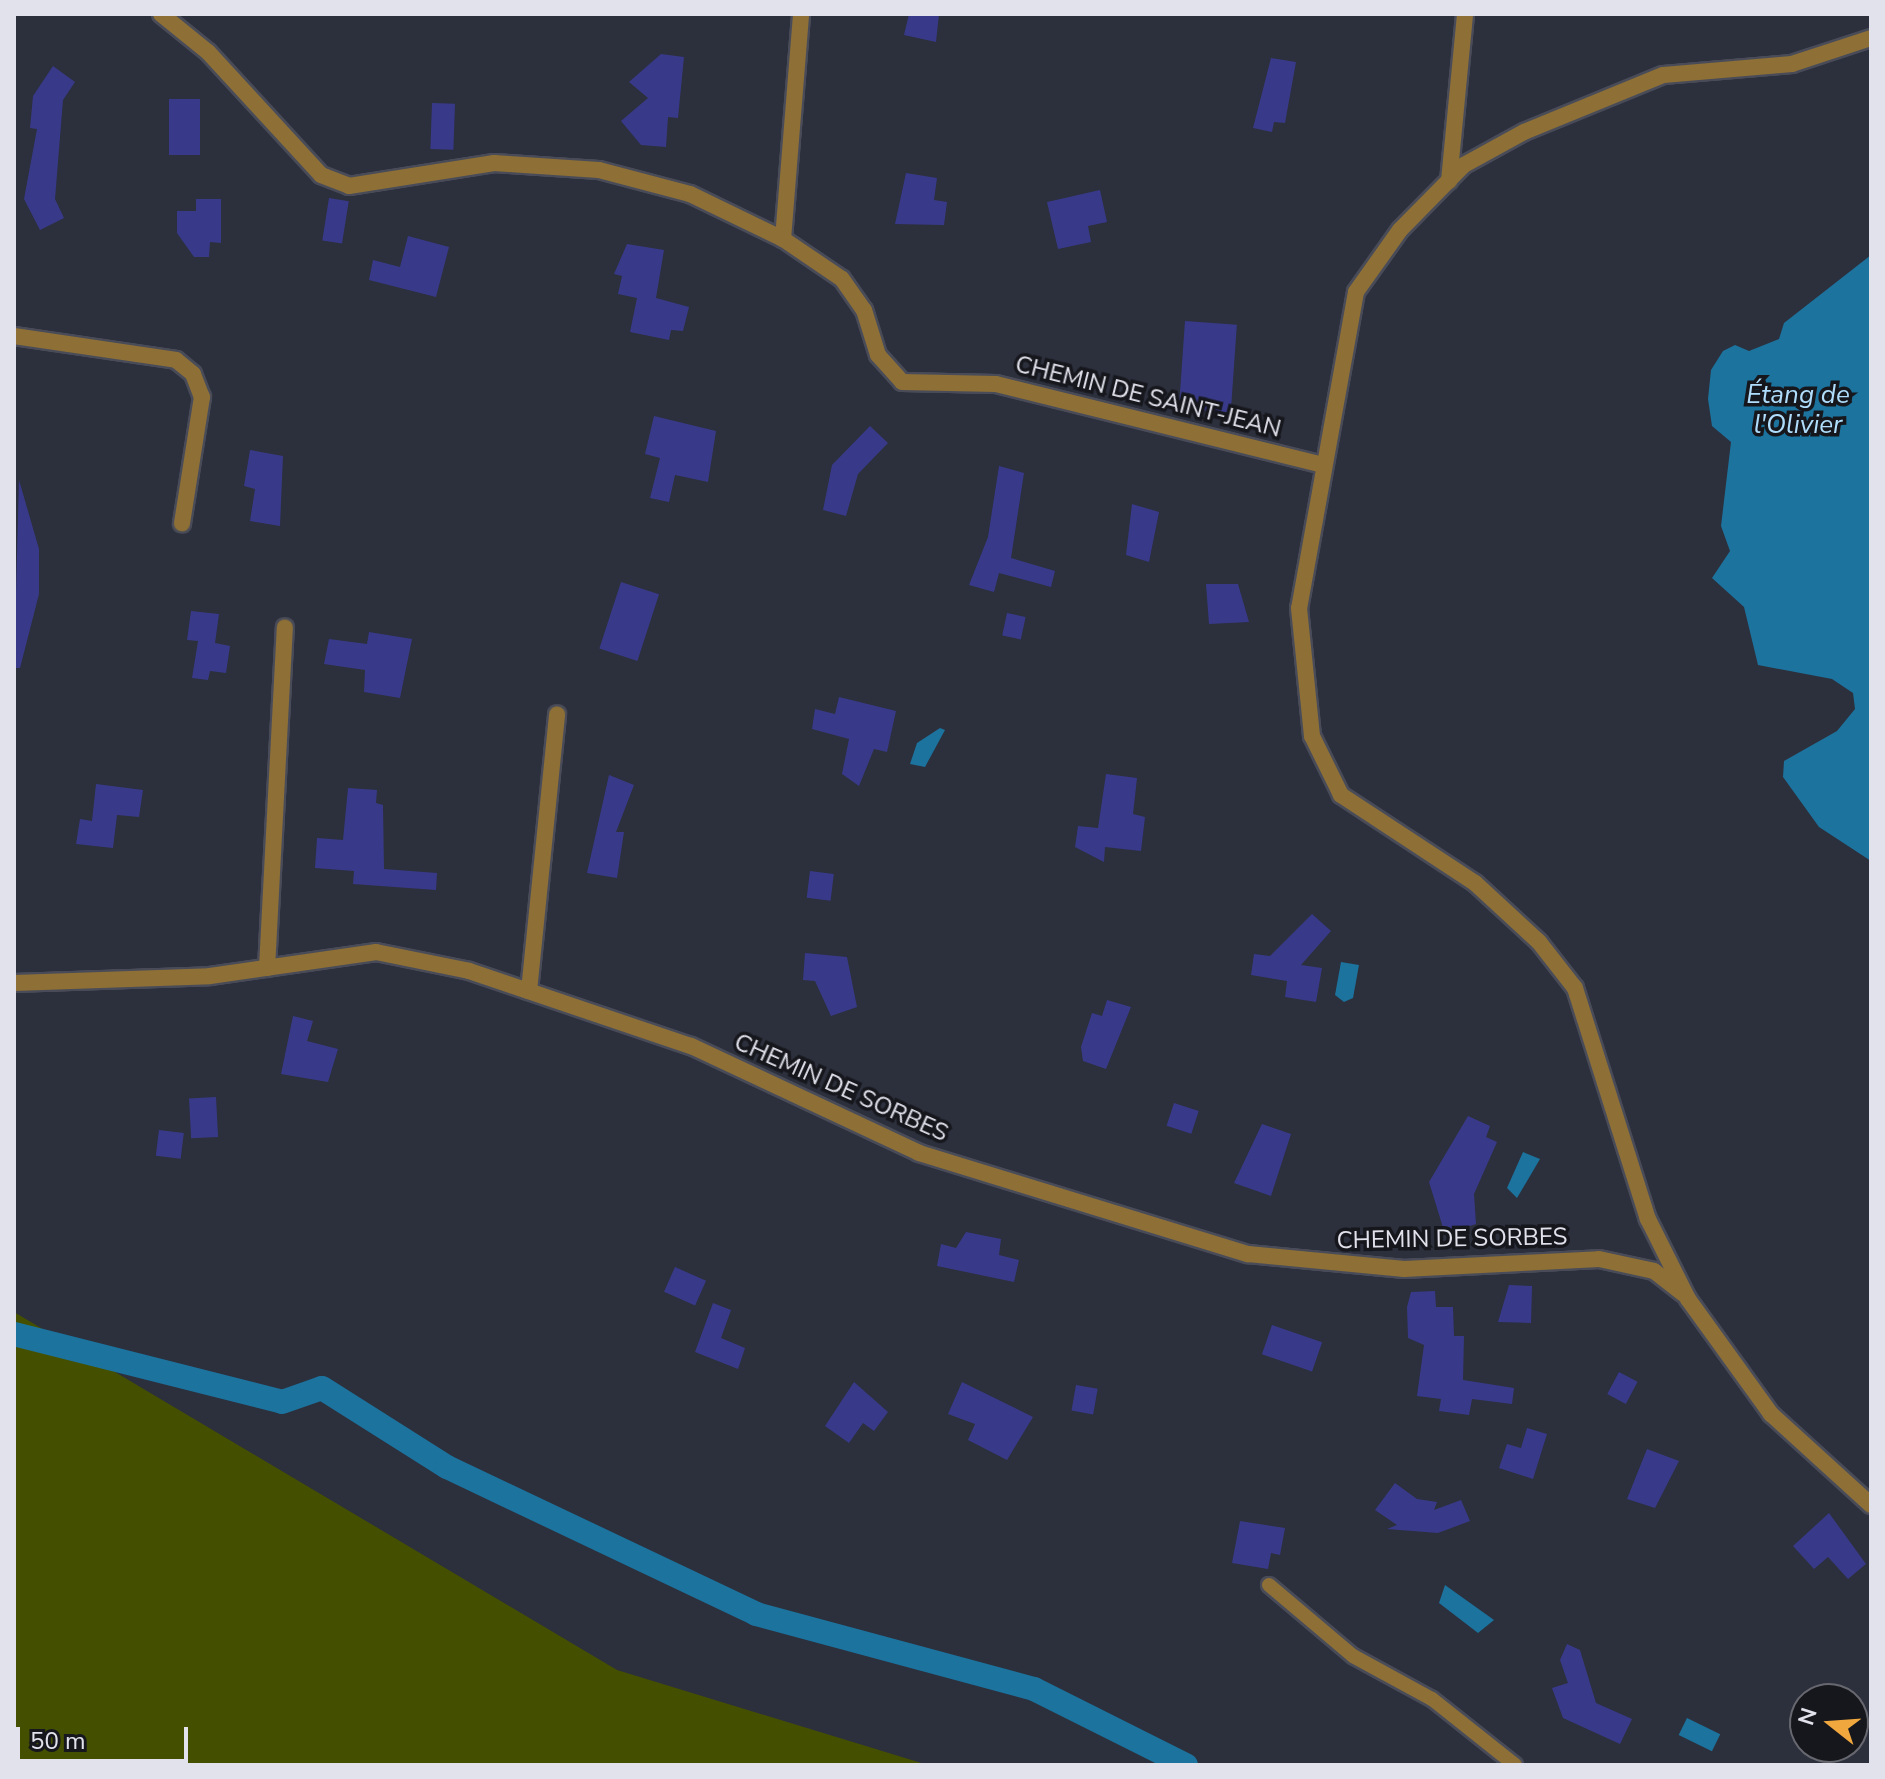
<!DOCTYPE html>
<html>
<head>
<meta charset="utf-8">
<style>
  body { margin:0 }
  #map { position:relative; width:1885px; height:1779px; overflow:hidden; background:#2c2f3c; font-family:"Nunito Sans",sans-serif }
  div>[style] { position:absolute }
  .green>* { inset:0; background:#445000 }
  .water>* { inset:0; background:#1c739e; transform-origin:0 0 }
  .canal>* { height:24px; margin:-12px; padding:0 12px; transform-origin:12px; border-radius:12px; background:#1c739e }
  .building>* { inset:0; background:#383a89; transform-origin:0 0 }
  .roads { filter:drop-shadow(2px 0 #494c58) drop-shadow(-2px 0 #494c58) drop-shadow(0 2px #494c58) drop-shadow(0 -2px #494c58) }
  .service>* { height:14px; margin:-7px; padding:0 7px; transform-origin:7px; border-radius:7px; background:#8e7036 }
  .minor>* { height:16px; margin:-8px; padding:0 8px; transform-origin:8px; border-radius:8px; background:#8e7036 }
  .tertiary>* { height:16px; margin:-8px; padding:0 8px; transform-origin:8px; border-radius:8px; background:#8e7036 }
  span { translate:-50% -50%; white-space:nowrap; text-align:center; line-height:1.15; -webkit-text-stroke:7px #16171d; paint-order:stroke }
  .street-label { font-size:24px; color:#e1e2eb }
  .water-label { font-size:26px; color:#afddfb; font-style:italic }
  .frame { position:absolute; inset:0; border:16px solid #e1e2eb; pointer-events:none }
  .north { position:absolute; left:1789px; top:1683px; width:80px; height:80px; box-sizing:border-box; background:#16171d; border:2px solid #67686f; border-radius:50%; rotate:287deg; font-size:22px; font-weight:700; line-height:32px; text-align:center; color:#e1e2eb }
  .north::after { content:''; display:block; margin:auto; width:28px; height:36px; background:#efa73e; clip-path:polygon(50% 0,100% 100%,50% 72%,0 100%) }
  .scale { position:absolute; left:16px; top:1727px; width:172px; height:36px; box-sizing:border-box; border:4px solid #e1e2eb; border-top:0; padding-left:10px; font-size:24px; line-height:28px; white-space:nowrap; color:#e1e2eb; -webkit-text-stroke:6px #16171d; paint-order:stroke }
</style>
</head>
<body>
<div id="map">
  <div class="green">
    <div style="clip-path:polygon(14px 1312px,617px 1670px,928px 1765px,14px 1765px)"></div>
  </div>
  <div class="water">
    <div style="clip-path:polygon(1871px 255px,1871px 861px,1819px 827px,1783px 777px,1784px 761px,1837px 731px,1855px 709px,1853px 693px,1832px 679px,1758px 665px,1744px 607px,1712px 578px,1730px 551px,1721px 526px,1731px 442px,1712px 426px,1708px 399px,1711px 370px,1723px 351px,1735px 345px,1749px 351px,1779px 339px,1784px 323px)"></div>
    <div style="clip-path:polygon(940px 728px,945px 730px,925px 767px,910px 764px,917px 743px)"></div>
    <div style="clip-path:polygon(1341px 962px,1359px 965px,1353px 998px,1344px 1002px,1335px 995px)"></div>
    <div style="clip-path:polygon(1523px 1152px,1540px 1159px,1517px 1198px,1507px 1188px)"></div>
    <div style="clip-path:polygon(1445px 1585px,1494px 1620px,1478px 1633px,1439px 1603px)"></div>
    <div style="left:1687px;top:1718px;width:37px;height:19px;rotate:26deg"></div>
  </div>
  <div class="canal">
    <div style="left:14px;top:1334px;width:276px;rotate:14.2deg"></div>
    <div style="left:282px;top:1402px;width:42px;rotate:-19.3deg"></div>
    <div style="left:322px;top:1388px;width:148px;rotate:32.3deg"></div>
    <div style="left:447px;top:1467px;width:342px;rotate:25.4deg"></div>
    <div style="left:756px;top:1614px;width:288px;rotate:15.1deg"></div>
    <div style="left:1034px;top:1689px;width:170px;rotate:26.6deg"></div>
  </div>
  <div class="building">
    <div style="clip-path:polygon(909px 14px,939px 14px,936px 42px,904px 35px)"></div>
    <div style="clip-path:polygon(661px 54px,684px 57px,678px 118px,668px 117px,666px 147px,641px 145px,621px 121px,648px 98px,629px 82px)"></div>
    <div style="clip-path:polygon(1271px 58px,1296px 62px,1285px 123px,1274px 122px,1272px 132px,1253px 128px)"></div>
    <div style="clip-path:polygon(53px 66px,75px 82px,63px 100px,55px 199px,64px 218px,40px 230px,24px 199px,37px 129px,30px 128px,33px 96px)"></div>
    <div style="left:169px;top:99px;width:31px;height:56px"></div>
    <div style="left:432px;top:103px;width:23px;height:46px;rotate:2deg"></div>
    <div style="clip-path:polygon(906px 173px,937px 178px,934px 200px,947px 202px,944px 225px,895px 224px)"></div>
    <div style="clip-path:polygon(1100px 190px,1107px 222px,1088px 226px,1091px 242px,1058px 249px,1047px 202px)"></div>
    <div style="left:329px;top:198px;width:20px;height:43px;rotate:9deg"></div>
    <div style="clip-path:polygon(196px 199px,221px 199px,221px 243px,210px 242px,209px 257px,194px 257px,177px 233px,177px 211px,196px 211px)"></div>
    <div style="clip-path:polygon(408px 236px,449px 247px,436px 297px,369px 280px,373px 260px,400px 267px)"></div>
    <div style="clip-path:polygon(627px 244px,664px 250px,656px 298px,689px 307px,683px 331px,671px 330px,669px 340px,630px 332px,637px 298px,618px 294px,622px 276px,614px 274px)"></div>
    <div style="left:1185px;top:321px;width:52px;height:88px;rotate:4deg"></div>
    <div style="clip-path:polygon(654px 416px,716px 431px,708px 482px,675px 475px,669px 502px,650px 498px,660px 458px,645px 454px)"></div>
    <div style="clip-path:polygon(870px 426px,888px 443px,858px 474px,846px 516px,823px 510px,832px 465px)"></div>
    <div style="clip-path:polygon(250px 450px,283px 456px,280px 526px,250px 521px,255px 489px,244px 486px)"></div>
    <div style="clip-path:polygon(999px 466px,1024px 473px,1011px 558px,1055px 571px,1051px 587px,999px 573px,994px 592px,969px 585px,988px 537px)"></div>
    <div style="clip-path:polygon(19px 480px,39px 549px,39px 594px,20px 668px,14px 668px)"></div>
    <div style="clip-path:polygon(1132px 504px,1159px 512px,1149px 562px,1126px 555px)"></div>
    <div style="left:621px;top:582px;width:40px;height:70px;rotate:18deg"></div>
    <div style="clip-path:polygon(1206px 584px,1238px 584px,1249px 622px,1209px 624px)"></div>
    <div style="clip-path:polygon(191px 611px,219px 614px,215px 643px,230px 646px,226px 673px,210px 671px,208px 680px,192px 678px,198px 641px,187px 640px)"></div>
    <div style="left:1007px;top:613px;width:19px;height:23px;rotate:12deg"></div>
    <div style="clip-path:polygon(369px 632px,412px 639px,400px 698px,364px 692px,365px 670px,324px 664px,329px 639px,367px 644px)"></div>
    <div style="clip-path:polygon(839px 697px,896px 711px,887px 752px,874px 749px,859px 786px,842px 774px,849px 739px,812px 729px,815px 709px,835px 714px)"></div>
    <div style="clip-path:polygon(1106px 774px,1137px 778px,1133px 814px,1145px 817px,1141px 851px,1105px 847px,1104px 862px,1075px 847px,1078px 826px,1098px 828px)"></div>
    <div style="clip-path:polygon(609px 775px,634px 785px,616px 832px,624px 832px,617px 878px,587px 873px)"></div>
    <div style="clip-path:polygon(96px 784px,143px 790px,139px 817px,117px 815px,113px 848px,76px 844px,80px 819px,92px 821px)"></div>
    <div style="clip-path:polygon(348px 788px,377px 790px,376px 803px,383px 805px,384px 869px,437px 873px,436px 890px,353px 884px,354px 871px,315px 868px,317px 838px,343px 840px)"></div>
    <div style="left:810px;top:871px;width:24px;height:27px;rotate:7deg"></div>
    <div style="clip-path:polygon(1312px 914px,1331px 931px,1301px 965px,1322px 968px,1316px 1002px,1285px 997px,1287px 981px,1251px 975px,1254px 954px,1270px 956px)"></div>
    <div style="clip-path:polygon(805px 953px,847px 957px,857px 1007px,831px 1016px,815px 981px,803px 980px)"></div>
    <div style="clip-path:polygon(1107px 1000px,1131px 1007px,1106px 1069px,1083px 1061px,1081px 1047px,1092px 1013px,1102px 1016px)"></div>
    <div style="clip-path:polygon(293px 1016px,313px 1021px,307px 1041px,338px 1049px,328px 1082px,281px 1074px)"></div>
    <div style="left:216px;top:1097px;width:40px;height:27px;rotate:87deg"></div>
    <div style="left:1174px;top:1103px;width:26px;height:24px;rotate:18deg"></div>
    <div style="clip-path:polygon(1468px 1116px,1490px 1126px,1486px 1137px,1497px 1142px,1474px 1194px,1476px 1224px,1445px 1234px,1429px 1182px)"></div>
    <div style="clip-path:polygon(1262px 1124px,1291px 1134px,1271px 1196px,1234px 1183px)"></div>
    <div style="left:159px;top:1130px;width:25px;height:26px;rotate:7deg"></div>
    <div style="clip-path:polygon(966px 1232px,1001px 1239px,999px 1255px,1019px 1260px,1014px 1282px,937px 1266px,941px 1244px,956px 1248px)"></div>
    <div style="left:675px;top:1267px;width:34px;height:27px;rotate:24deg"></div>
    <div style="clip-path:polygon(1509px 1285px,1532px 1286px,1531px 1323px,1498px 1322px)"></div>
    <div style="clip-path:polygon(1435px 1291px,1436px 1307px,1453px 1307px,1454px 1336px,1464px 1336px,1463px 1380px,1514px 1388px,1512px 1404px,1472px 1399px,1469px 1415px,1439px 1411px,1441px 1399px,1417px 1396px,1424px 1345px,1408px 1338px,1407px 1307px,1411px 1292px)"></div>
    <div style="clip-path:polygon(713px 1303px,731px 1310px,721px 1338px,745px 1348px,738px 1369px,695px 1352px)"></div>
    <div style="left:1272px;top:1325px;width:53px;height:31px;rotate:19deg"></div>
    <div style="left:1619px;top:1372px;width:21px;height:25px;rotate:28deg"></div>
    <div style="clip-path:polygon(854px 1382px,888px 1412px,874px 1431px,863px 1423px,849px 1443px,825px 1426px)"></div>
    <div style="clip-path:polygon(962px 1382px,1033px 1417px,1007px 1460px,968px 1440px,975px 1424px,948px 1414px)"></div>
    <div style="left:1076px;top:1385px;width:22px;height:26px;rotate:10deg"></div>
    <div style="clip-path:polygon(1527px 1428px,1547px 1434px,1533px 1479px,1499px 1468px,1507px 1444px,1521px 1448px)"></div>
    <div style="clip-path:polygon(1647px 1449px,1679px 1461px,1655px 1508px,1627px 1499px)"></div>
    <div style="clip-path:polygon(1395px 1483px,1417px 1499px,1437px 1502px,1434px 1510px,1461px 1500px,1470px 1521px,1438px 1533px,1387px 1529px,1397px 1525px,1375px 1510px)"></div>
    <div style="clip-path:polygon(1829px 1513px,1866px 1564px,1848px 1579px,1828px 1557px,1814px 1569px,1793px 1546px)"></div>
    <div style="clip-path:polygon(1240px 1521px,1285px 1528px,1280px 1555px,1271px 1553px,1268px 1569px,1232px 1563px)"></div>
    <div style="clip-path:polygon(1567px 1644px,1580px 1650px,1596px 1703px,1632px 1719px,1620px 1744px,1563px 1718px,1552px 1688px,1568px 1683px,1560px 1660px)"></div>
  </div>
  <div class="roads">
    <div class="service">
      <div style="left:1269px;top:1585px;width:110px;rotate:40.2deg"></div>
      <div style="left:1353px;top:1656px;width:90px;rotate:28.6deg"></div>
      <div style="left:1432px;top:1699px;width:106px;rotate:38.5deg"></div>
    </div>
    <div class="minor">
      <div style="left:161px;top:14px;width:60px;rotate:39deg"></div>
      <div style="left:208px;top:52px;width:167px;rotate:47.4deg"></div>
      <div style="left:321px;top:175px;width:30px;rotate:21deg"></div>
      <div style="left:349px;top:186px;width:147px;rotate:-9deg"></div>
      <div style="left:494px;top:163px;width:105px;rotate:3.8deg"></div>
      <div style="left:599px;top:170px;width:94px;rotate:14.8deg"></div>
      <div style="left:690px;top:194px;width:103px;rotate:25.8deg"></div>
      <div style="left:783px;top:239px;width:71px;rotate:34.1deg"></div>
      <div style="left:842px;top:279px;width:38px;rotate:55deg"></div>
      <div style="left:864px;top:310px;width:47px;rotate:72.7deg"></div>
      <div style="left:878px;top:355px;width:36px;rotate:48deg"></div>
      <div style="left:902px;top:382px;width:94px;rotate:1.2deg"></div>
      <div style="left:996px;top:384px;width:337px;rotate:13.9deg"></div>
      <div style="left:1449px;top:181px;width:168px;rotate:-84.5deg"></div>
      <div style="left:783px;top:239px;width:226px;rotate:-85.4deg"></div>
      <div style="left:14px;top:336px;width:164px;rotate:8.4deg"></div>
      <div style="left:176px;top:360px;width:22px;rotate:39deg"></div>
      <div style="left:193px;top:374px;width:25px;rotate:69deg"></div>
      <div style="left:202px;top:397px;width:128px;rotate:99deg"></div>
      <div style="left:267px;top:968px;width:341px;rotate:-87deg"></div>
      <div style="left:529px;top:991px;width:278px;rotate:-84.2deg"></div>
    </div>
    <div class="tertiary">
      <div style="left:1871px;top:38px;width:83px;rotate:161.8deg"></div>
      <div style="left:1792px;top:64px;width:129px;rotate:175.1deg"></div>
      <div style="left:1663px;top:75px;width:150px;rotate:157.7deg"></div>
      <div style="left:1524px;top:132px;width:68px;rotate:151.2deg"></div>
      <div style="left:1464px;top:165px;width:91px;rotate:134.6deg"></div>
      <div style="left:1400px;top:230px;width:76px;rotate:125.4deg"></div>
      <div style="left:1356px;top:292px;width:321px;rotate:100.2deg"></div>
      <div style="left:1299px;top:608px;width:129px;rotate:84.2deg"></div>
      <div style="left:1312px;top:736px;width:66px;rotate:63.8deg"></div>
      <div style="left:1341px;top:795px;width:160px;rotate:33.3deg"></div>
      <div style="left:1475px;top:883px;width:87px;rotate:42.7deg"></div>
      <div style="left:1539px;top:942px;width:58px;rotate:52deg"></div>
      <div style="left:1575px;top:988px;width:242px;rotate:72.5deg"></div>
      <div style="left:1648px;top:1219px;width:89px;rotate:63.4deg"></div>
      <div style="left:1688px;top:1299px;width:142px;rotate:54.2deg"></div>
      <div style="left:1771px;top:1414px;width:135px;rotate:42.3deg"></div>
      <div style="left:14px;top:983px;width:196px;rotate:-2deg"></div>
      <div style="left:210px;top:976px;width:168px;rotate:-8.2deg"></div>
      <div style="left:376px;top:952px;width:95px;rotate:11.5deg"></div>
      <div style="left:469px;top:971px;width:234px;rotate:18.7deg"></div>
      <div style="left:691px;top:1046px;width:252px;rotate:25.1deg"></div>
      <div style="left:919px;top:1153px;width:344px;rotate:17.1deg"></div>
      <div style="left:1248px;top:1254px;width:157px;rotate:5.5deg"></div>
      <div style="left:1404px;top:1269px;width:195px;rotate:-2.9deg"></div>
      <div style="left:1599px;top:1259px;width:56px;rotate:12.3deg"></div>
      <div style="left:1654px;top:1271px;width:37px;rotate:38deg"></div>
    </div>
  </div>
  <div class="street-label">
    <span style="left:1148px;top:397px;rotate:14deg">CHEMIN DE SAINT-JEAN</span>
    <span style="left:841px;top:1088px;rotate:24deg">CHEMIN DE SORBES</span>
    <span style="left:1452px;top:1239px;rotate:-1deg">CHEMIN DE SORBES</span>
  </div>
  <div class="water-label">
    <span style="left:1798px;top:410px">Étang de<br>l'Olivier</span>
  </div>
  <div class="frame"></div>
  <div class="north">N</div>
  <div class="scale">50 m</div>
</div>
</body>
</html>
